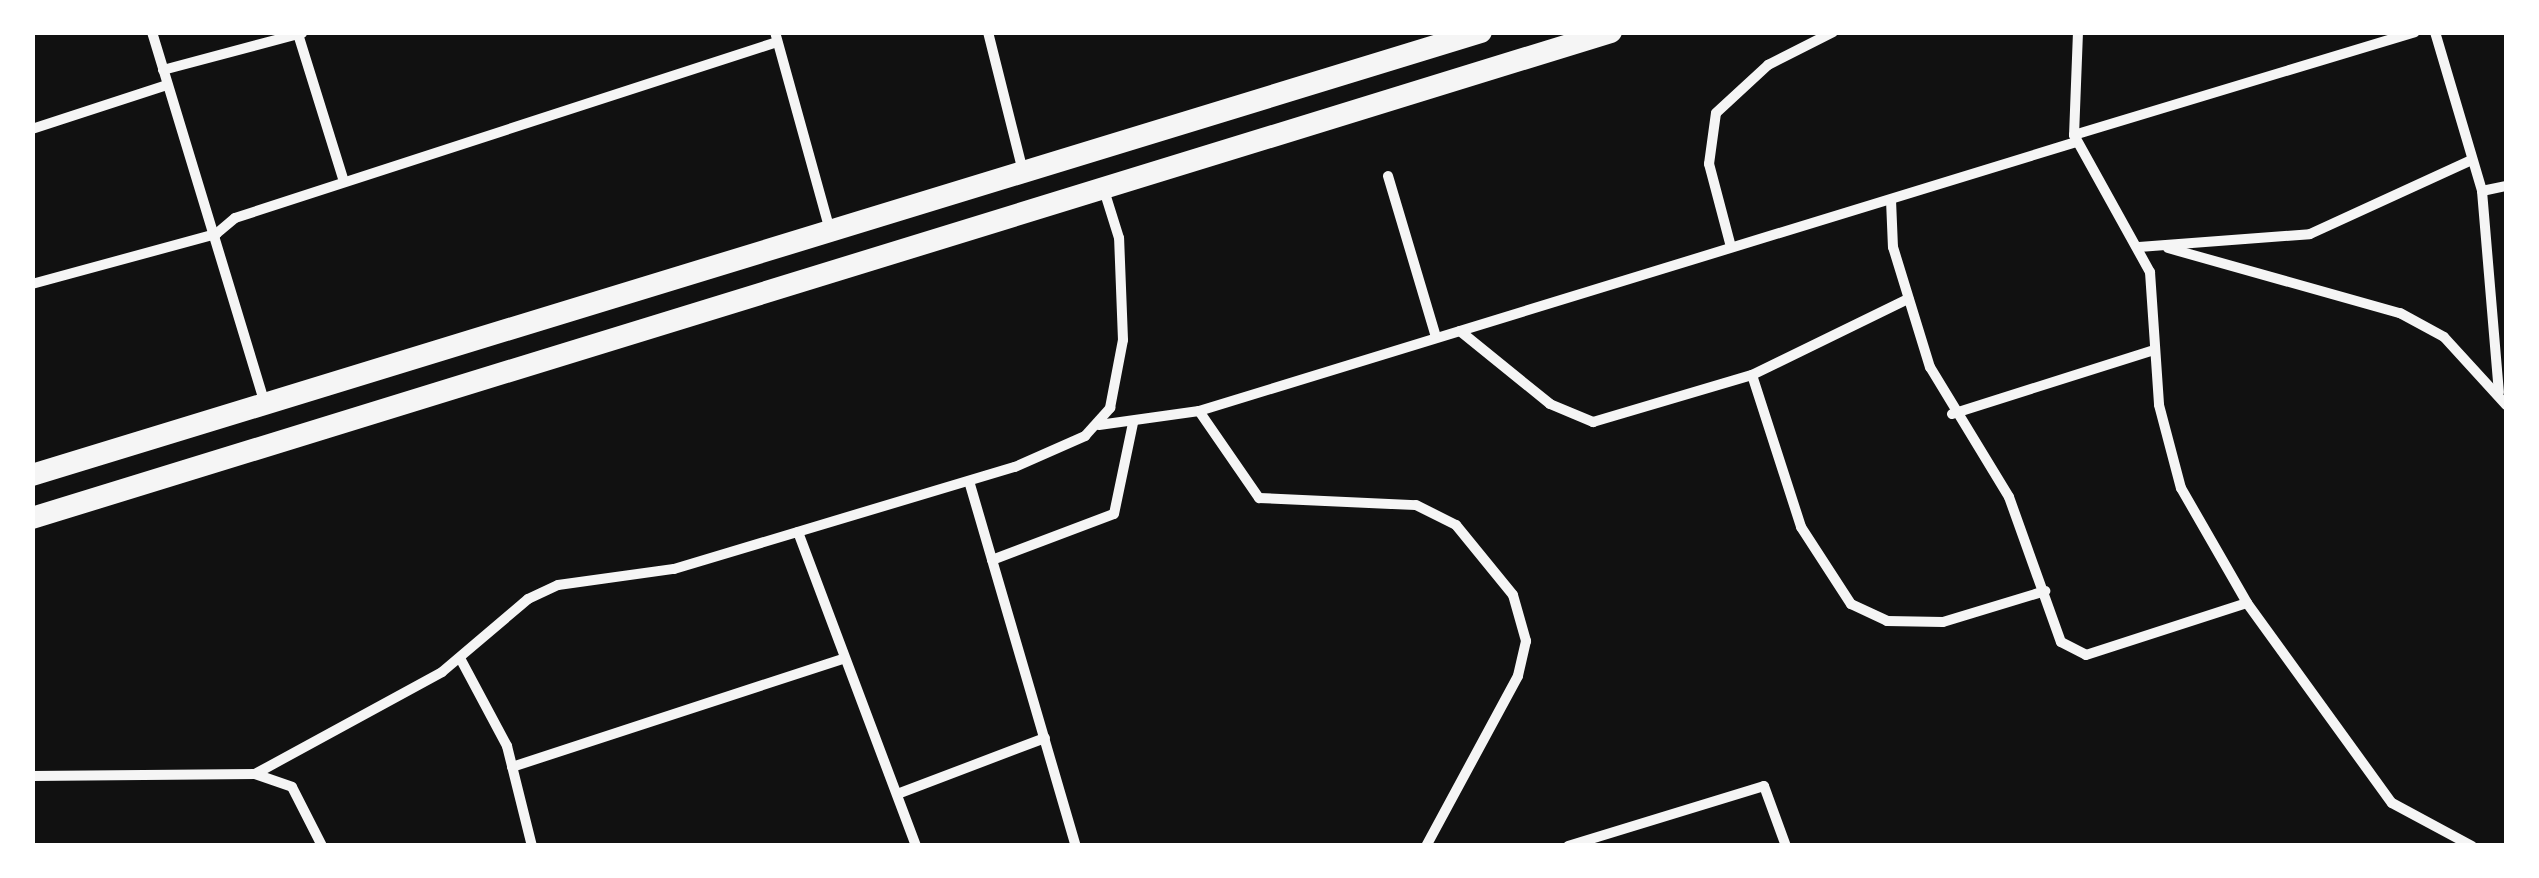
<!DOCTYPE html>
<html>
<head>
<meta charset="utf-8">
<style>
  body { margin:0 }
  #map { position:relative; width:2539px; height:878px; overflow:hidden; background:#111; font-family:Overpass,sans-serif }
  div>[style] { position:absolute }
  .minor>* { height:10px; margin:-5px; padding:0 5px; transform-origin:5px; border-radius:5px; background:#f5f5f5 }
  .trunk>* { height:22px; margin:-11px; padding:0 11px; transform-origin:11px; border-radius:11px; background:#f5f5f5 }
  span { translate:-50% -50%; white-space:nowrap; text-align:center; line-height:1.15; -webkit-text-stroke:8px #fff; paint-order:stroke }
  .frame { position:absolute; inset:0; border:35px solid #fff; pointer-events:none }
</style>
</head>
<body>
<div id="map">
  <div class="minor">
    <div style="left:152px;top:32px;width:389px;rotate:73.1deg"></div>
    <div style="left:775px;top:32px;width:205px;rotate:74.5deg"></div>
    <div style="left:988px;top:32px;width:143px;rotate:75.9deg"></div>
    <div style="left:2078px;top:32px;width:103px;rotate:92.2deg"></div>
    <div style="left:2074px;top:135px;width:157px;rotate:61deg"></div>
    <div style="left:2150px;top:272px;width:133px;rotate:86.1deg"></div>
    <div style="left:2159px;top:405px;width:86px;rotate:75.2deg"></div>
    <div style="left:2181px;top:488px;width:133px;rotate:60.1deg"></div>
    <div style="left:2247px;top:603px;width:247px;rotate:54.1deg"></div>
    <div style="left:2392px;top:803px;width:91px;rotate:28.3deg"></div>
    <div style="left:2435px;top:32px;width:166px;rotate:73.5deg"></div>
    <div style="left:2482px;top:191px;width:202px;rotate:85.2deg"></div>
    <div style="left:298px;top:34px;width:155px;rotate:72.7deg"></div>
    <div style="left:163px;top:70px;width:144px;rotate:-14.9deg"></div>
    <div style="left:32px;top:129px;width:142px;rotate:-18.1deg"></div>
    <div style="left:2074px;top:135px;width:356px;rotate:-16.8deg"></div>
    <div style="left:1388px;top:176px;width:168px;rotate:73.4deg"></div>
    <div style="left:2482px;top:191px;width:25px;rotate:-12deg"></div>
    <div style="left:1891px;top:200px;width:47px;rotate:87.6deg"></div>
    <div style="left:1893px;top:247px;width:126px;rotate:72.9deg"></div>
    <div style="left:1930px;top:367px;width:152px;rotate:58.7deg"></div>
    <div style="left:2009px;top:497px;width:154px;rotate:70.3deg"></div>
    <div style="left:2061px;top:642px;width:28px;rotate:27deg"></div>
    <div style="left:2086px;top:655px;width:169px;rotate:-17.9deg"></div>
    <div style="left:1731px;top:247px;width:86px;rotate:-104.8deg"></div>
    <div style="left:1709px;top:164px;width:51px;rotate:-82.2deg"></div>
    <div style="left:1716px;top:113px;width:71px;rotate:-42.7deg"></div>
    <div style="left:1768px;top:65px;width:73px;rotate:-26.9deg"></div>
    <div style="left:2139px;top:247px;width:171px;rotate:-4.3deg"></div>
    <div style="left:2310px;top:234px;width:178px;rotate:-24.6deg"></div>
    <div style="left:2168px;top:248px;width:241px;rotate:15.7deg"></div>
    <div style="left:2400px;top:313px;width:50px;rotate:28.6deg"></div>
    <div style="left:2444px;top:337px;width:92px;rotate:47.6deg"></div>
    <div style="left:32px;top:284px;width:191px;rotate:-15.2deg"></div>
    <div style="left:216px;top:234px;width:25px;rotate:-40deg"></div>
    <div style="left:235px;top:218px;width:570px;rotate:-17.99deg"></div>
    <div style="left:1460px;top:331px;width:116px;rotate:39deg"></div>
    <div style="left:1550px;top:404px;width:47px;rotate:22.7deg"></div>
    <div style="left:1593px;top:422px;width:166px;rotate:-16.5deg"></div>
    <div style="left:1752px;top:375px;width:174px;rotate:-26deg"></div>
    <div style="left:1752px;top:375px;width:160px;rotate:72.1deg"></div>
    <div style="left:1801px;top:527px;width:92px;rotate:57deg"></div>
    <div style="left:1851px;top:604px;width:40px;rotate:25deg"></div>
    <div style="left:1887px;top:621px;width:56px;rotate:1deg"></div>
    <div style="left:1943px;top:622px;width:107px;rotate:-16.9deg"></div>
    <div style="left:1199px;top:411px;width:106px;rotate:55.4deg"></div>
    <div style="left:1259px;top:498px;width:157px;rotate:2.6deg"></div>
    <div style="left:1416px;top:505px;width:45px;rotate:26.6deg"></div>
    <div style="left:1456px;top:525px;width:90px;rotate:50.8deg"></div>
    <div style="left:1513px;top:595px;width:48px;rotate:74.2deg"></div>
    <div style="left:1526px;top:641px;width:36px;rotate:103deg"></div>
    <div style="left:1518px;top:676px;width:193px;rotate:118.4deg"></div>
    <div style="left:1952px;top:414px;width:212px;rotate:-17.6deg"></div>
    <div style="left:1099px;top:425px;width:101px;rotate:-8deg"></div>
    <div style="left:1199px;top:411px;width:917px;rotate:-17.05deg"></div>
    <div style="left:969px;top:481px;width:380px;rotate:73.7deg"></div>
    <div style="left:798px;top:532px;width:335px;rotate:69.4deg"></div>
    <div style="left:992px;top:560px;width:130px;rotate:-20.7deg"></div>
    <div style="left:1114px;top:514px;width:93px;rotate:-78.2deg"></div>
    <div style="left:460px;top:658px;width:100px;rotate:61.9deg"></div>
    <div style="left:507px;top:746px;width:103px;rotate:76deg"></div>
    <div style="left:512px;top:767px;width:347px;rotate:-18.1deg"></div>
    <div style="left:255px;top:774px;width:213px;rotate:-28.6deg"></div>
    <div style="left:442px;top:672px;width:113px;rotate:-40.3deg"></div>
    <div style="left:528px;top:599px;width:33px;rotate:-25deg"></div>
    <div style="left:558px;top:585px;width:117px;rotate:-7.9deg"></div>
    <div style="left:674px;top:569px;width:356px;rotate:-16.7deg"></div>
    <div style="left:1015px;top:467px;width:77px;rotate:-23.9deg"></div>
    <div style="left:1085px;top:436px;width:38px;rotate:-48deg"></div>
    <div style="left:1110px;top:408px;width:69px;rotate:-79.2deg"></div>
    <div style="left:1123px;top:340px;width:102px;rotate:-92.2deg"></div>
    <div style="left:1119px;top:238px;width:50px;rotate:-107.4deg"></div>
    <div style="left:32px;top:776px;width:223px;rotate:-0.5deg"></div>
    <div style="left:255px;top:774px;width:39px;rotate:19deg"></div>
    <div style="left:292px;top:787px;width:66px;rotate:63deg"></div>
    <div style="left:900px;top:793px;width:155px;rotate:-20.8deg"></div>
    <div style="left:1568px;top:846px;width:205px;rotate:-17deg"></div>
    <div style="left:1764px;top:786px;width:64px;rotate:69.9deg"></div>
  </div>
  <div class="trunk">
    <div style="left:32px;top:475px;width:1515px;rotate:-17deg"></div>
    <div style="left:32px;top:518px;width:1652px;rotate:-17.11deg"></div>
  </div>
  <div class="frame"></div>
</div>
</body>
</html>
